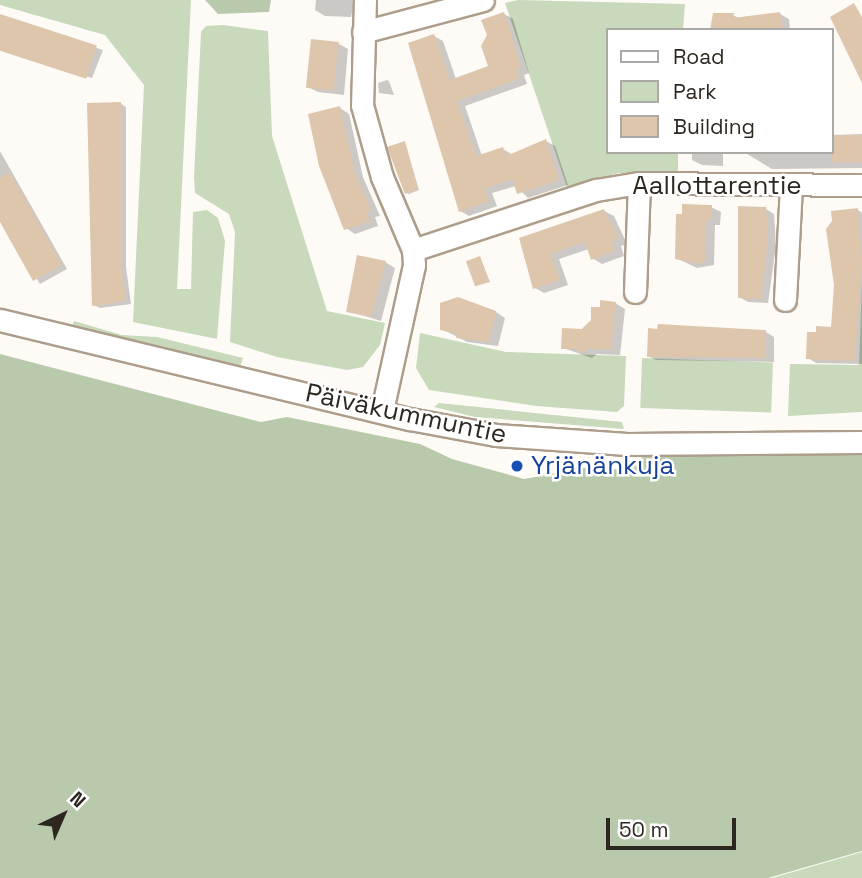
<!DOCTYPE html>
<html>
<head>
<meta charset="utf-8">
<style>
  body { margin:0 }
  #map { position:relative; width:862px; height:878px; overflow:hidden; background:#fefbf7; font-family:"Space Grotesk",sans-serif }
  div>[style] { position:absolute }
  .green>* { inset:0; background:#c9d9bb; transform-origin:0 0 }
  .forest>* { inset:0; background:#b9c9ab }
  .shadow>* { inset:0; background:#0003 }
  .building>* { inset:0; background:#ddc6ab; transform-origin:0 0 }
  .roads { filter:drop-shadow(2px 0 #ae9d8a) drop-shadow(-2px 0 #ae9d8a) drop-shadow(0 2px #ae9d8a) drop-shadow(0 -2px #ae9d8a) }
  .minor>* { height:21px; margin:-10.5px; padding:0 10.5px; transform-origin:10.5px; border-radius:10.5px; background:#fff }
  .dots>* { width:19px; height:19px; translate:-50% -50%; box-sizing:border-box; border:4px solid #fff; border-radius:50% }
  span { translate:-50% -50%; white-space:nowrap; text-align:center; line-height:1.15; -webkit-text-stroke:5px #fff; paint-order:stroke }
  .street-label { font-size:26px; color:#2e2720 }
  .transit-label { font-size:26px; color:#164399 }
  .left { translate:0 -50%; text-align:left }
  .legend { position:absolute; left:606px; top:28px; width:228px; height:126px; box-sizing:border-box; background:#fff; border:2px solid #aba9a6; margin:0; padding:9px 12px; list-style:none; font-size:21px; color:#2e2720 }
  .legend li { display:flex; align-items:center; gap:14px; height:35px }
  .legend b { width:35px; border:2px solid #aba9a6 }
  .north { position:absolute; left:28px; top:780px; width:70px; height:70px; -webkit-text-stroke:5px #fff; paint-order:stroke; rotate:44deg; font-size:19px; font-weight:700; line-height:28px; text-align:center; color:#2e2720 }
  .north::after { content:''; display:block; margin:auto; width:24px; height:32px; background:#2e2720; clip-path:polygon(50% 0,100% 100%,50% 72%,0 100%) }
  .scale { position:absolute; left:606px; top:818px; width:130px; height:32px; box-sizing:border-box; border:4px solid #2e2720; border-top:0; padding-left:9px; font-size:21px; line-height:24px; white-space:nowrap; color:#2e2720; -webkit-text-stroke:5px #fff; paint-order:stroke }
</style>
</head>
<body>
<div id="map">
  <div class="green">
    <div style="clip-path:polygon(0 0,191px 0,177px 289px,191px 289px,193px 212px,207px 210px,218px 218px,225px 241px,217px 339px,133px 322px,144px 85px,105px 35px,0 5px)"></div>
    <div style="clip-path:polygon(518px 0,685px 4px,683px 30px,608px 30px,608px 152px,678px 152px,678px 171px,619px 173px,567px 187px,505px 3px)"></div>
    <div style="clip-path:polygon(223px 25px,268px 31px,272px 136px,327px 311px,385px 323px,380px 345px,363px 367px,347px 370px,277px 357px,230px 342px,235px 232px,229px 214px,195px 193px,194px 177px,201px 32px,206px 26px)"></div>
    <div style="clip-path:polygon(862px 283px,862px 412px,788px 416px,790px 364px,859px 365px)"></div>
    <div style="clip-path:polygon(74px 321px,122px 335px,157px 337px,243px 358px,240px 367px,71px 328px)"></div>
    <div style="clip-path:polygon(420px 333px,506px 352px,626px 356px,624px 406px,617px 412px,536px 406px,429px 390px,416px 368px)"></div>
    <div style="left:642px;top:358px;width:131px;height:50px;rotate:2deg"></div>
    <div style="clip-path:polygon(439px 403px,622px 422px,624px 429px,475px 417px,434px 407px)"></div>
    <div style="clip-path:polygon(862px 852px,862px 878px,772px 878px)"></div>
  </div>
  <div class="forest">
    <div style="clip-path:polygon(205px 0,271px 0,269px 12px,218px 14px)"></div>
    <div style="clip-path:polygon(0 354px,261px 422px,287px 417px,420px 444px,452px 459px,524px 479px,584px 468px,632px 470px,651px 445px,862px 442px,862px 851px,768px 878px,0 878px)"></div>
  </div>
  <div class="shadow">
    <div style="clip-path:polygon(316px 0,355px 0,351px 17px,325px 16px,315px 10px)"></div>
    <div style="clip-path:polygon(504px 14px,513px 19px,529px 73px,524px 75px,527px 84px,465px 106px,482px 156px,503px 149px,513px 155px,546px 141px,555px 146px,568px 185px,528px 198px,516px 186px,492px 193px,497px 206px,469px 216px,460px 211px,446px 169px,434px 36px,443px 41px,456px 79px,490px 67px)"></div>
    <div style="clip-path:polygon(780px 14px,789px 19px,790px 30px,714px 30px,733px 15px,740px 19px)"></div>
    <div style="clip-path:polygon(0 17px,103px 50px,92px 78px,0 50px)"></div>
    <div style="clip-path:polygon(339px 44px,348px 49px,344px 95px,318px 92px,308px 87px)"></div>
    <div style="clip-path:polygon(387px 80px,389px 81px,394px 95px,379px 93px,378px 83px)"></div>
    <div style="clip-path:polygon(120px 103px,126px 107px,126px 267px,131px 304px,100px 308px,94px 305px)"></div>
    <div style="clip-path:polygon(340px 108px,349px 114px,363px 177px,380px 216px,375px 217px,378px 226px,355px 234px,346px 228px)"></div>
    <div style="clip-path:polygon(862px 134px,862px 168px,772px 169px,744px 152px,832px 152px,832px 135px)"></div>
    <div style="clip-path:polygon(405px 143px,419px 190px,409px 194px,406px 193px)"></div>
    <div style="clip-path:polygon(0 151px,67px 269px,40px 284px,0 220px)"></div>
    <div style="clip-path:polygon(692px 152px,723px 152px,723px 166px,702px 165px,692px 160px)"></div>
    <div style="clip-path:polygon(711px 207px,721px 212px,720px 225px,715px 225px,714px 265px,697px 268px,676px 258px)"></div>
    <div style="clip-path:polygon(766px 209px,774px 214px,776px 246px,768px 303px,748px 302px,739px 297px)"></div>
    <div style="clip-path:polygon(858px 210px,862px 213px,862px 364px,816px 363px,808px 358px,833px 329px)"></div>
    <div style="clip-path:polygon(604px 211px,614px 216px,627px 244px,621px 246px,624px 256px,602px 264px,592px 258px,589px 249px,559px 259px,568px 285px,544px 293px,535px 288px,521px 239px)"></div>
    <div style="clip-path:polygon(480px 258px,490px 282px,479px 285px,476px 284px)"></div>
    <div style="clip-path:polygon(385px 262px,395px 268px,381px 321px,348px 311px)"></div>
    <div style="clip-path:polygon(615px 303px,625px 309px,620px 355px,597px 354px,592px 358px,563px 348px,602px 309px)"></div>
    <div style="clip-path:polygon(496px 312px,505px 318px,498px 346px,467px 342px,442px 329px)"></div>
    <div style="clip-path:polygon(766px 332px,774px 337px,774px 362px,656px 360px,648px 356px)"></div>
  </div>
  <div class="building">
    <div style="clip-path:polygon(854px 3px,862px 17px,862px 83px,830px 17px)"></div>
    <div style="clip-path:polygon(504px 12px,521px 68px,516px 70px,519px 79px,457px 101px,476px 156px,503px 147px,506px 156px,546px 139px,559px 180px,517px 194px,512px 179px,484px 189px,489px 201px,459px 212px,408px 43px,434px 34px,450px 80px,488px 66px,481px 46px,487px 35px,481px 20px)"></div>
    <div style="clip-path:polygon(780px 12px,783px 30px,710px 30px,713px 13px,734px 13px,733px 18px)"></div>
    <div style="left:0;top:14px;width:102px;height:35px;rotate:18deg"></div>
    <div style="left:311px;top:39px;width:28px;height:49px;rotate:6deg"></div>
    <div style="clip-path:polygon(121px 102px,121px 263px,126px 301px,92px 306px,87px 103px)"></div>
    <div style="clip-path:polygon(340px 106px,354px 170px,371px 210px,367px 212px,370px 221px,344px 230px,319px 166px,308px 114px)"></div>
    <div style="left:862px;top:135px;width:27px;height:30px;rotate:90deg"></div>
    <div style="clip-path:polygon(405px 141px,418px 189px,405px 194px,387px 147px)"></div>
    <div style="clip-path:polygon(10px 173px,62px 265px,33px 281px,0 222px,0 178px)"></div>
    <div style="clip-path:polygon(682px 204px,712px 205px,711px 220px,706px 220px,705px 260px,700px 264px,675px 259px,676px 214px,682px 214px)"></div>
    <div style="clip-path:polygon(738px 206px,766px 207px,768px 240px,761px 299px,738px 298px)"></div>
    <div style="clip-path:polygon(858px 208px,862px 263px,855px 361px,806px 359px,807px 332px,816px 332px,816px 326px,831px 327px,834px 285px,826px 229px,832px 221px,831px 211px)"></div>
    <div style="clip-path:polygon(604px 209px,618px 238px,612px 241px,615px 251px,591px 260px,585px 242px,550px 254px,560px 280px,533px 289px,519px 238px)"></div>
    <div style="clip-path:polygon(357px 255px,386px 261px,371px 317px,346px 312px)"></div>
    <div style="left:480px;top:256px;width:27px;height:15px;rotate:70deg"></div>
    <div style="clip-path:polygon(458px 297px,496px 311px,489px 342px,456px 338px,457px 334px,440px 330px,440px 303px)"></div>
    <div style="clip-path:polygon(600px 300px,616px 302px,611px 350px,587px 349px,582px 354px,576px 349px,561px 349px,562px 328px,582px 329px,591px 321px,591px 307px,600px 307px)"></div>
    <div style="clip-path:polygon(658px 324px,766px 330px,766px 358px,647px 357px,648px 328px,657px 329px)"></div>
  </div>
  <div class="roads">
    <div class="minor">
      <div style="left:365px;top:0;width:105px;rotate:91.6deg"></div>
      <div style="left:362px;top:105px;width:75px;rotate:74.5deg"></div>
      <div style="left:382px;top:177px;width:79px;rotate:67deg"></div>
      <div style="left:413px;top:250px;width:15px;rotate:86deg"></div>
      <div style="left:414px;top:265px;width:148px;rotate:102.4deg"></div>
      <div style="left:363px;top:32px;width:124px;rotate:-14.9deg"></div>
      <div style="left:413px;top:250px;width:193px;rotate:-18.2deg"></div>
      <div style="left:596px;top:190px;width:44px;rotate:-9.2deg"></div>
      <div style="left:639px;top:183px;width:223px;rotate:0.5deg"></div>
      <div style="left:635px;top:292px;width:109px;rotate:-87.9deg"></div>
      <div style="left:785px;top:300px;width:114px;rotate:-87deg"></div>
      <div style="left:0;top:320px;width:422px;rotate:13.6deg"></div>
      <div style="left:410px;top:419px;width:87px;rotate:10.5deg"></div>
      <div style="left:496px;top:435px;width:131px;rotate:3.9deg"></div>
      <div style="left:627px;top:444px;width:235px;rotate:-0.5deg"></div>
    </div>
  </div>
  <div class="dots">
    <div style="left:517px;top:466px;background:#1a4fb4"></div>
  </div>
  <div class="street-label">
    <span style="left:717px;top:186px">Aallottarentie</span>
    <span style="left:406px;top:414px;rotate:12deg">Päiväkummuntie</span>
  </div>
  <div class="transit-label">
    <span class="left" style="left:531px;top:466px">Yrjänänkuja</span>
  </div>
  <ul class="legend">
  <li><b style="height:9px;background:#fff"></b>Road</li>
  <li><b style="height:19px;background:#c9d9bb"></b>Park</li>
  <li><b style="height:19px;background:#ddc6ab"></b>Building</li>
  </ul>
  <div class="north">N</div>
  <div class="scale">50 m</div>
</div>
</body>
</html>
